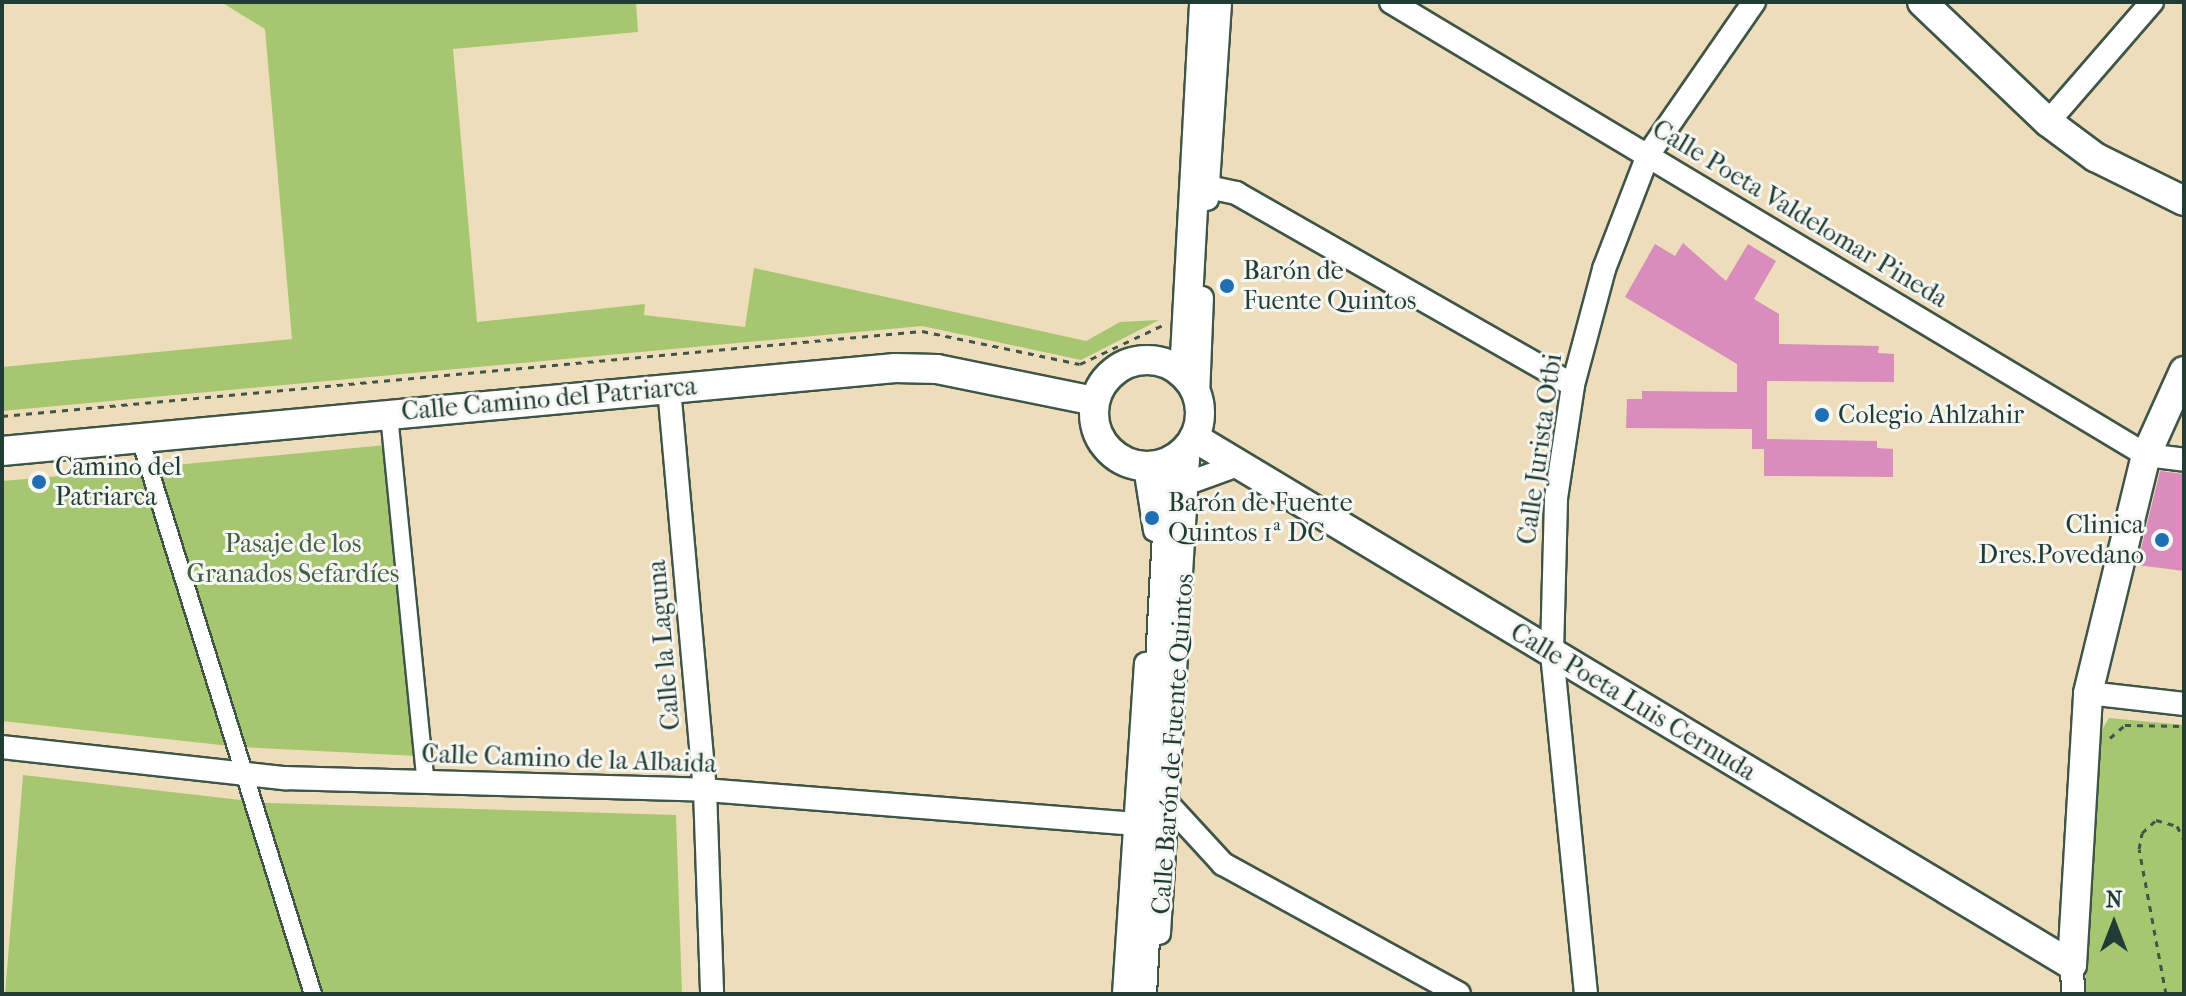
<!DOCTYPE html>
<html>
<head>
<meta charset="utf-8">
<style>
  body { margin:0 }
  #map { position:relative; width:2186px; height:996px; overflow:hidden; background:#eeddba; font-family:"IM FELL French Canon",serif }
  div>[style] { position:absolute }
  .green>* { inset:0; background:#a6c770 }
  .building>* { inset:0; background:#d88dbd }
  .path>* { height:3px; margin-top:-1.5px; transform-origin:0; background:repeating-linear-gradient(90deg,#3e5548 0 6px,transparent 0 12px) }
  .roads { filter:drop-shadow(2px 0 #3e5548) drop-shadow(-2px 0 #3e5548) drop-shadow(0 2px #3e5548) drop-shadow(0 -2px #3e5548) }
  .pedestrian>* { height:16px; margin:-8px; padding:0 8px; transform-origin:8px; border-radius:8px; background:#fff }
  .minor>* { height:22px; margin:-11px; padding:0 11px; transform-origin:11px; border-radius:11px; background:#fff }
  .tertiary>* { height:28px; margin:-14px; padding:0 14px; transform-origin:14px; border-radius:14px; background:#fff }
  .tertiary>.ring { margin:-14px; padding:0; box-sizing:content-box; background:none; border:28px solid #fff; border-radius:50% }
  .dots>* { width:22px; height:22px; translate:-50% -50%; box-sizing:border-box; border:4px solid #f6f6f2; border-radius:50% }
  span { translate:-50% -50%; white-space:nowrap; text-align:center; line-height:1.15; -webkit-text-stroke:6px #f6f6f2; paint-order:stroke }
  .street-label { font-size:26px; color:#1f3d34 }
  .poi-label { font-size:26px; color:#1f3d34 }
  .left { translate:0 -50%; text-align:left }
  .right { translate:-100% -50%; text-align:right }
  .park-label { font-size:26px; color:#416043 }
  .frame { position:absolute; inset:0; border:4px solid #1f3d34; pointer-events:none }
  .north { position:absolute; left:2074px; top:884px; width:80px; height:80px; -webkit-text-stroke:6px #f6f6f2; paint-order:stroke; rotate:0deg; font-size:22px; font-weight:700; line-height:32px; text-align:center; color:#1f3d34 }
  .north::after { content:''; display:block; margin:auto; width:28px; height:36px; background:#1f3d34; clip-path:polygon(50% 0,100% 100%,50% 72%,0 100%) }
</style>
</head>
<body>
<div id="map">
  <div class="green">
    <div style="clip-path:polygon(221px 2px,636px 2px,638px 32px,453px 49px,477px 322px,645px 304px,644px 315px,745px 327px,754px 268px,1086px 341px,1120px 322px,1159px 320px,1081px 360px,922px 326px,2px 411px,2px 367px,292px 339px,265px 29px)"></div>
    <div style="clip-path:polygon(386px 445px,417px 756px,241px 747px,154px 467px)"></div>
    <div style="clip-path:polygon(143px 469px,230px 746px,2px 721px,2px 481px)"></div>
    <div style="clip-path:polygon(2109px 718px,2184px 725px,2184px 994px,2085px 994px,2097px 738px)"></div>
    <div style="clip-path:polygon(23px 775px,268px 803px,676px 815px,682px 994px,5px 994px)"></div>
  </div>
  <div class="building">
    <div style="clip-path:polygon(1683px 243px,1726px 281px,1748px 244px,1776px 261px,1754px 299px,1779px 314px,1779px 344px,1879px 346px,1878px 353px,1894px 354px,1894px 382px,1767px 381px,1767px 439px,1877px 441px,1877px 448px,1893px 449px,1893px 477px,1764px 476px,1764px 449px,1752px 449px,1752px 429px,1626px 428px,1627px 399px,1642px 399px,1642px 391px,1737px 392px,1737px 364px,1625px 297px,1655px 244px,1675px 256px)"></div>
    <div style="clip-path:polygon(2160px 471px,2184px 474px,2184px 571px,2137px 565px)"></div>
  </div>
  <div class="path">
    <div style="left:2px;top:416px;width:924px;rotate:-5.28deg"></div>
    <div style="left:922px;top:331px;width:161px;rotate:11.8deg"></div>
    <div style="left:1080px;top:364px;width:92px;rotate:-25.2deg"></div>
    <div style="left:1081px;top:421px;width:40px;rotate:66.6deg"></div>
    <div style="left:1097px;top:458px;width:35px;rotate:33deg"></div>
    <div style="left:2110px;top:738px;width:20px;rotate:-41deg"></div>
    <div style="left:2125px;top:725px;width:59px;rotate:1deg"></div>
    <div style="left:2166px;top:994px;width:147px;rotate:-100.5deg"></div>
    <div style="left:2139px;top:849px;width:16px;rotate:-79deg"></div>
    <div style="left:2142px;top:833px;width:19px;rotate:-43deg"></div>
    <div style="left:2156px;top:820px;width:22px;rotate:16deg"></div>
    <div style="left:2177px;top:826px;width:16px;rotate:63deg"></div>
  </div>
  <div class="roads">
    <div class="pedestrian">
      <div style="left:389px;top:415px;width:370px;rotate:84.3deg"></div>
      <div style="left:140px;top:439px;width:581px;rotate:72.69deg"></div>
    </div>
    <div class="minor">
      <div style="left:1391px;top:2px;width:880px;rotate:30.96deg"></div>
      <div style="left:2146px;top:455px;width:38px;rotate:7deg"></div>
      <div style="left:2048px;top:122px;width:159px;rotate:-49.1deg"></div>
      <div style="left:1208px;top:187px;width:29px;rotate:12deg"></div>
      <div style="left:1236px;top:193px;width:388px;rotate:29.7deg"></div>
      <div style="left:1207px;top:199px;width:197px;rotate:-86.2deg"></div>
      <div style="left:669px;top:388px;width:404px;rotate:84.9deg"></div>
      <div style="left:705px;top:790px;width:204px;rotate:88deg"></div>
      <div style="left:1198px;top:396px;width:98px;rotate:-87.7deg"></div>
      <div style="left:1145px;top:467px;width:64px;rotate:81deg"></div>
      <div style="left:1191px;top:482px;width:47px;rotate:-20deg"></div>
      <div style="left:2088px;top:693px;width:97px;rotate:6.5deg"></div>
      <div style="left:2px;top:747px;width:285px;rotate:6.3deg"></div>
      <div style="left:285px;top:778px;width:420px;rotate:1.6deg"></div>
      <div style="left:705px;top:790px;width:431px;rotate:4.5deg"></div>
      <div style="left:1167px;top:803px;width:83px;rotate:47.4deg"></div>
      <div style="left:1223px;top:864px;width:269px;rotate:28.8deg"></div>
      <div style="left:1159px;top:933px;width:487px;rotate:-86.5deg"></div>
      <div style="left:2072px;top:965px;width:29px;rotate:88deg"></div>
      <div style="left:1124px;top:994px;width:331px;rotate:-86.2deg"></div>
      <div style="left:1586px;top:994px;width:343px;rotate:-95.7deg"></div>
      <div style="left:1552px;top:653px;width:155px;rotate:-88.5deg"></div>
      <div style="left:1556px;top:498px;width:114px;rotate:-81.4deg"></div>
      <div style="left:1573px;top:385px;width:120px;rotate:-75deg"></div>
      <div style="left:1604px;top:269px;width:122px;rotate:-68.9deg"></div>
      <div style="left:1648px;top:155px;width:186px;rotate:-55.3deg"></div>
    </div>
    <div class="tertiary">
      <div style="left:1922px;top:2px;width:174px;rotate:43.6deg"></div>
      <div style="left:2048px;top:122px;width:59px;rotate:36.7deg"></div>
      <div style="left:2095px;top:157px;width:99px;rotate:26.3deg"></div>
      <div class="ring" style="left:1094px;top:360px;width:78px;height:78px"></div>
      <div style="left:1184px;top:374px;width:373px;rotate:-86.9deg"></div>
      <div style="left:1195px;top:438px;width:1023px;rotate:31deg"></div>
      <div style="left:2072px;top:965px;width:272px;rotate:-86.6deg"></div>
      <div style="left:2088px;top:693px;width:245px;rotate:-76.3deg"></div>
      <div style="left:2146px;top:455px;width:92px;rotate:-65.7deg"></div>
      <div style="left:2px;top:451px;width:897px;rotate:-5.31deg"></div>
      <div style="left:895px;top:368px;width:42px;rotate:1.4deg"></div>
      <div style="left:937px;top:369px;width:160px;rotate:11.5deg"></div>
      <div style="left:1142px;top:994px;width:534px;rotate:-86.89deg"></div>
    </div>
  </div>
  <div class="dots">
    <div style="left:1227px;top:286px;background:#1f6fb2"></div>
    <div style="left:1822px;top:415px;background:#1f6fb2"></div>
    <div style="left:39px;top:482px;background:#1f6fb2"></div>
    <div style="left:1152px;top:518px;background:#1f6fb2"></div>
    <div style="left:2162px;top:540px;background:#1f6fb2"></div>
  </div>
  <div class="street-label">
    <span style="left:1800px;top:214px;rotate:31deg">Calle Poeta Valdelomar Pineda</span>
    <span style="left:549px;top:399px;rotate:-5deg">Calle Camino del Patriarca</span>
    <span style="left:1540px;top:449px;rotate:-82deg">Calle Jurista Otbi</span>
    <span style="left:664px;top:645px;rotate:-95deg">Calle la Laguna</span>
    <span style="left:1633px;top:702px;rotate:31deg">Calle Poeta Luis Cernuda</span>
    <span style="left:1173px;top:744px;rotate:-86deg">Calle Barón de Fuente Quintos</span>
    <span style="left:569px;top:759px;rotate:2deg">Calle Camino de la Albaida</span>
  </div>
  <div class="poi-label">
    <span class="left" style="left:1243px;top:286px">Barón de<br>Fuente Quintos</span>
    <span class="left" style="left:1838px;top:415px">Colegio Ahlzahir</span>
    <span class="left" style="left:55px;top:482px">Camino del<br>Patriarca</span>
    <span class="left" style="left:1168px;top:518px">Barón de Fuente<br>Quintos 1ª DC</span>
    <span class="right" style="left:2144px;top:540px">Clinica<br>Dres.Povedano</span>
  </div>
  <div class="park-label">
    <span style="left:293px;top:559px">Pasaje de los<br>Granados Sefardíes</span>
  </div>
  <div class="frame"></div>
  <div class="north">N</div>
</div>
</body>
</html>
